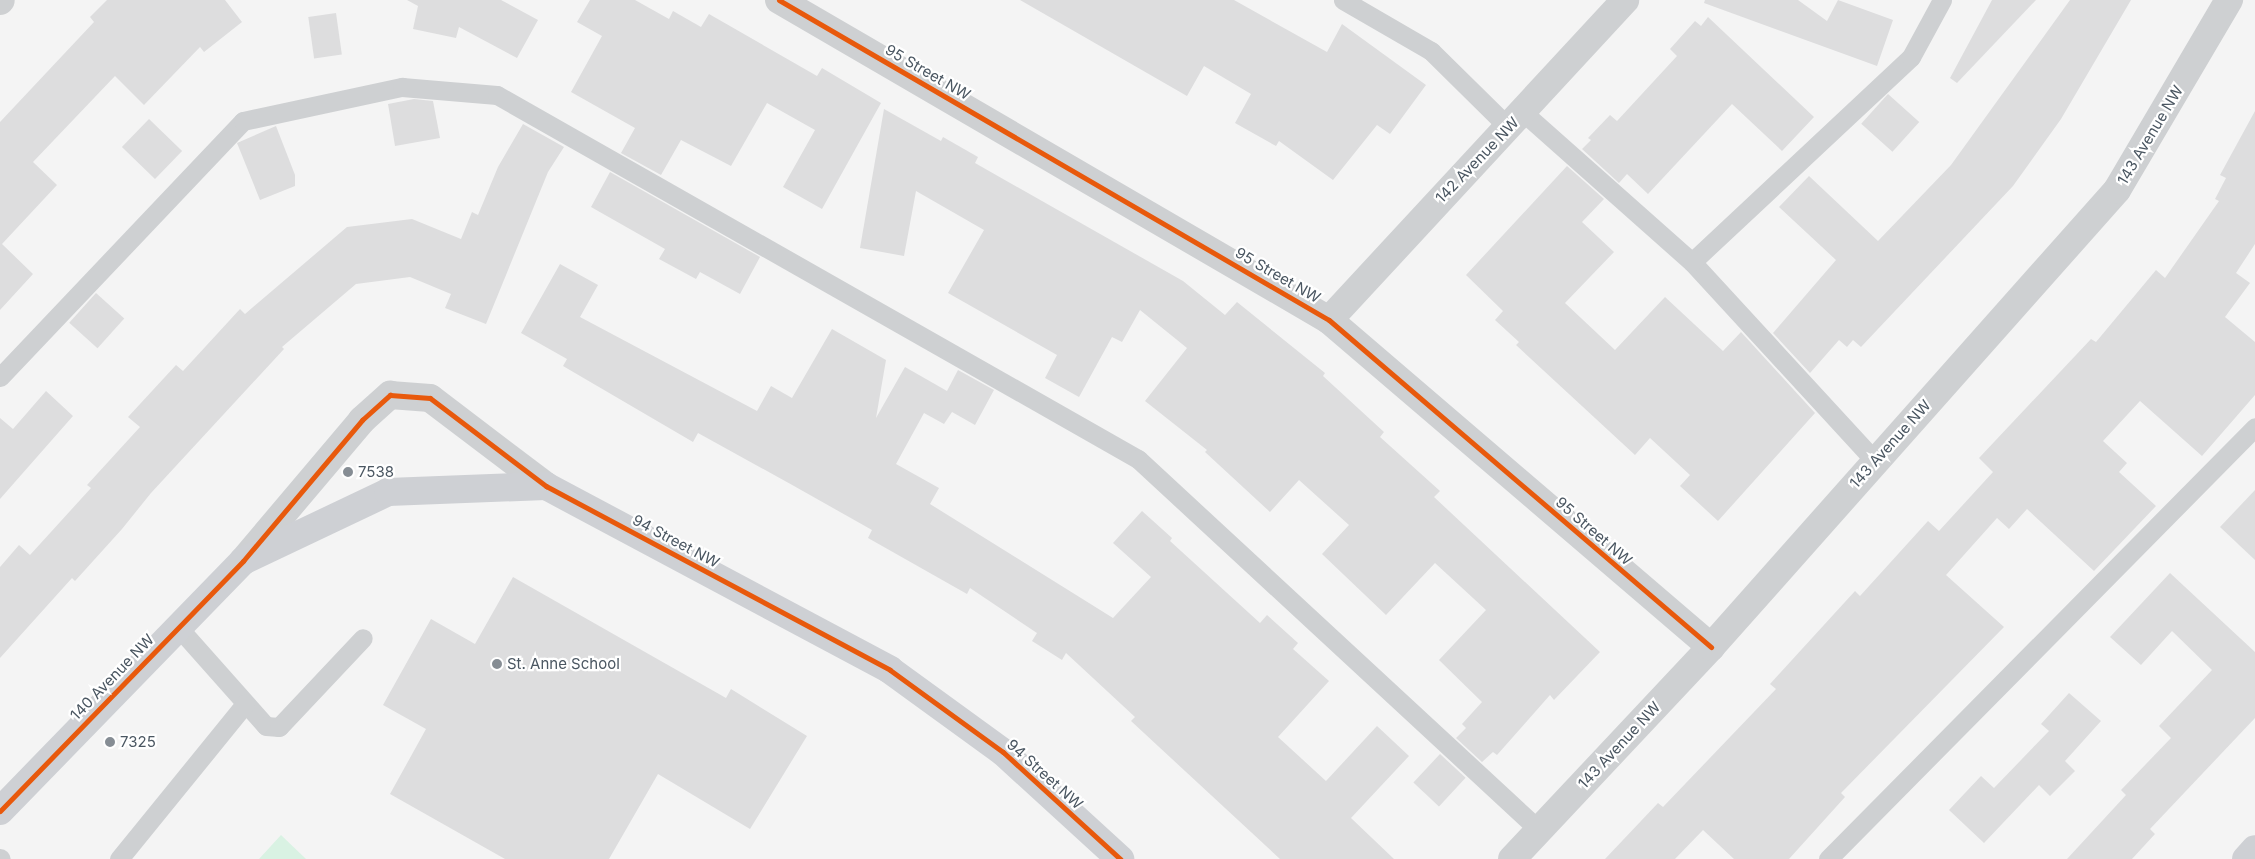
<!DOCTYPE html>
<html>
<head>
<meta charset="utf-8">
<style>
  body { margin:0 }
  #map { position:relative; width:2255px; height:859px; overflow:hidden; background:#f4f4f4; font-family:Inter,sans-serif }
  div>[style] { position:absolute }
  .green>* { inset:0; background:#d9f2e3 }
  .building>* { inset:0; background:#ddddde; transform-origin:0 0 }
  .lane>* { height:19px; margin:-9.5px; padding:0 9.5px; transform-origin:9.5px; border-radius:9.5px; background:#ced0d2 }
  .street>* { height:28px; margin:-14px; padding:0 14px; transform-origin:14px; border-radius:14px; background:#ced0d2 }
  .secondary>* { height:28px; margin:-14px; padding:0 14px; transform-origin:14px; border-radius:14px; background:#ced0d4 }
  .cycleway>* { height:5px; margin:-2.5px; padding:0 2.5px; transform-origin:2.5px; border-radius:2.5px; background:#e8590c }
  .dots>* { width:14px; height:14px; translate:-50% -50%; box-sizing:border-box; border:2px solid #fff; border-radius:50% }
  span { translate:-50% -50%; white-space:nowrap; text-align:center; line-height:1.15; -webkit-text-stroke:4.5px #fff; paint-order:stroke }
  .street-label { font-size:15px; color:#4a5661 }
  .poi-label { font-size:15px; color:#4a5661 }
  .left { translate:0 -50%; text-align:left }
</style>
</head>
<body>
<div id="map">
  <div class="green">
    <div style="clip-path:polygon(281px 835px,306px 859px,259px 859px)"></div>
  </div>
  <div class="building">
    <div style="clip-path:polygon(107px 0,225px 0,242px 22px,204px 52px,200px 47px,144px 105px,115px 76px,33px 162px,57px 185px,2px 244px,33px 274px,0 310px,0 122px,94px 22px,90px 17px)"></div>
    <div style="clip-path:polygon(407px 0,501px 0,538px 20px,517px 58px,459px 27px,456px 38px,413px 29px,418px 6px)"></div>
    <div style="clip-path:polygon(590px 0,635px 0,669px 19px,673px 11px,701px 27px,709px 14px,817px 76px,822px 68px,881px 103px,822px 209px,783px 187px,815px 130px,767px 103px,731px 166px,681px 140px,661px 175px,621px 153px,635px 128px,571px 92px,602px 36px,577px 22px)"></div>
    <div style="clip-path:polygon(1020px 0,1234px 0,1327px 52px,1342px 24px,1426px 85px,1390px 134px,1377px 125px,1333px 180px,1279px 141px,1276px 146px,1235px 123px,1251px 94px,1204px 66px,1187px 96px)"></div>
    <div style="clip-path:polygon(1705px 0,1798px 0,1827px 21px,1838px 0,1893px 20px,1877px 66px,1704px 3px)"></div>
    <div style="clip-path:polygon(1992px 0,2036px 0,1957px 83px,1950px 78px)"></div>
    <div style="clip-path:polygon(2070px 0,2131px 0,2061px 119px,2013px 186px,1861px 347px,1853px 340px,1847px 347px,1839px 340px,1810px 373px,1773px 333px,1836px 260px,1779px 207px,1809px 176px,1878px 241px,1951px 165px)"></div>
    <div style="left:336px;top:13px;width:42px;height:28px;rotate:82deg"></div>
    <div style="clip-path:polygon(1708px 17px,1814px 117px,1782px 151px,1732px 104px,1648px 194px,1627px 174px,1619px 183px,1582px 149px,1591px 140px,1588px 138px,1610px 115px,1617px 121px,1677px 56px,1670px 49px,1695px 21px,1701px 26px)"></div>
    <div style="left:1888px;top:94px;width:42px;height:40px;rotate:42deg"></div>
    <div style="clip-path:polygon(414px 99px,433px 101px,440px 138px,395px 146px,388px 104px)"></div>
    <div style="clip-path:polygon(884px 109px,941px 141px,943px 137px,978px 157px,975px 163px,1183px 281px,1225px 315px,1237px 302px,1325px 373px,1323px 376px,1384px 432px,1380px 437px,1440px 491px,1434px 497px,1600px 652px,1554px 700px,1550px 695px,1497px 755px,1493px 752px,1482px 762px,1456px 738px,1466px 728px,1462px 724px,1482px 702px,1439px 660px,1486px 610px,1435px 563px,1386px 615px,1322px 554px,1349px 525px,1299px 480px,1270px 512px,1205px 452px,1207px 450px,1145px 401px,1187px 348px,1140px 310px,1122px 342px,1112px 337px,1079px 397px,1045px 378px,1057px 355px,948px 293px,984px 230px,916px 191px,904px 256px,860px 248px)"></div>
    <div style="clip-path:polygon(2255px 111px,2255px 244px,2236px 273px,2250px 283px,2225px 317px,2255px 342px,2255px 395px,2202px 456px,2140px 401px,2103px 441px,2127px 463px,2119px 472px,2156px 506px,2094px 571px,2027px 509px,2009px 529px,1997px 518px,1946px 575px,2004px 627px,1841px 793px,1845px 797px,1789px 859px,1734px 859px,1703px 830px,1675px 859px,1605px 859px,1658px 803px,1663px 807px,1776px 689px,1770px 684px,1855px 591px,1860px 596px,1928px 521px,1939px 531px,1993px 472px,1979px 458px,2091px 339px,2096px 342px,2156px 270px,2165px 278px,2219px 201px,2215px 199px,2226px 178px,2220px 175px)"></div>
    <div style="left:149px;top:119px;width:46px;height:39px;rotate:44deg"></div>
    <div style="clip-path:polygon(523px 124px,564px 147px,548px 172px,486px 324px,445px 308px,451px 294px,410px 277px,356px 284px,282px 347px,284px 349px,151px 493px,122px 529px,75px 581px,72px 578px,0 658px,0 567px,19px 545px,30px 555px,91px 488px,87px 485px,140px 427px,128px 417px,176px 365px,183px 371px,240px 309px,245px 314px,347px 227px,412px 219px,461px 239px,472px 212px,478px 215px,498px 167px)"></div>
    <div style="clip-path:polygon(276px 126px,295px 175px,295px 186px,260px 200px,237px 143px)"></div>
    <div style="clip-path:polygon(1567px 166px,1604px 199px,1582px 222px,1614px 252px,1565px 303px,1615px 350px,1665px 297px,1723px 351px,1741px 332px,1815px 413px,1718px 521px,1680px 486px,1690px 475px,1650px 438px,1635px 455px,1516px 345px,1519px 342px,1495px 320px,1503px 311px,1466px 275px)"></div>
    <div style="clip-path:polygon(610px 172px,760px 257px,740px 294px,700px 272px,696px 279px,659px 259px,665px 249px,591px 207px)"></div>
    <div style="clip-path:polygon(560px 264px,598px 285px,580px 317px,757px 411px,771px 386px,792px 398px,832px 329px,886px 360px,876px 418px,905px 367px,947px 391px,958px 370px,994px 390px,975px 425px,952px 412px,944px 424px,924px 413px,896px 464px,939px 488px,930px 504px,1113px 618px,1151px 577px,1113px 543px,1142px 511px,1172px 538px,1170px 541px,1260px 623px,1267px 615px,1298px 643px,1293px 649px,1329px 681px,1278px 737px,1326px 781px,1377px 726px,1409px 756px,1351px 818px,1394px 859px,1280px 859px,1131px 721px,1135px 717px,1066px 653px,1062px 660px,1032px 641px,1037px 633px,970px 588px,967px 594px,868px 538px,872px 530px,794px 486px,698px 433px,693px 442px,563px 366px,567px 359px,521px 333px)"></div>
    <div style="left:96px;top:293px;width:38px;height:40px;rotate:42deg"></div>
    <div style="clip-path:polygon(46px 391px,73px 416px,0 499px,0 418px,13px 429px)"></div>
    <div style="clip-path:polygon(2255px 490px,2255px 560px,2220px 527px)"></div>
    <div style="clip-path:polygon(2170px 573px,2255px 652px,2255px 718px,2150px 829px,2155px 834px,2132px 859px,2067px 859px,2126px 795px,2121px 790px,2171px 738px,2159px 726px,2212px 670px,2172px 631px,2141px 665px,2110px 637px)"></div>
    <div style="clip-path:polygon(513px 577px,726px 698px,731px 689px,807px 736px,750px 829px,658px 774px,609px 859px,505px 859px,390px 794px,426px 729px,383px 705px,431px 619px,475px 644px)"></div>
    <div style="clip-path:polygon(2069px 693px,2101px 721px,2065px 761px,2075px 771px,2050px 796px,2039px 785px,1984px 843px,1949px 810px,1981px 776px,1994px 788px,2049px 731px,2041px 724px)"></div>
    <div style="left:1440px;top:754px;width:35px;height:39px;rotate:43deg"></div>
  </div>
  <div class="lane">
    <div style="left:1343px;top:0;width:102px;rotate:30.1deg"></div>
    <div style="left:1431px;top:51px;width:107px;rotate:44.6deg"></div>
    <div style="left:1524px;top:113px;width:225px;rotate:41.6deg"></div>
    <div style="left:1692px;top:262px;width:270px;rotate:47.4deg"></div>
    <div style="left:1692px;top:262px;width:300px;rotate:-43.1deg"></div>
    <div style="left:1911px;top:57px;width:65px;rotate:-61.5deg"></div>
    <div style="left:0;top:377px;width:353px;rotate:-46.5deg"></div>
    <div style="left:243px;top:121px;width:163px;rotate:-12.1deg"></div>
    <div style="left:402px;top:87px;width:95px;rotate:4.8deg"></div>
    <div style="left:497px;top:95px;width:737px;rotate:29.59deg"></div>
    <div style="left:1138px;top:459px;width:546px;rotate:42.77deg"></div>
    <div style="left:178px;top:627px;width:132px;rotate:48.4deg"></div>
    <div style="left:266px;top:726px;width:13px;rotate:4deg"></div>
    <div style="left:279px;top:727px;width:122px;rotate:-46.7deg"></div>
    <div style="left:0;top:858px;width:1px;rotate:45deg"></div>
    <div style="left:119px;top:859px;width:200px;rotate:-50.9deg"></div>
    <div style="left:1828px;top:859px;width:607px;rotate:-45.33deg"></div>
  </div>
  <div class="street">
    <div style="left:779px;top:0;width:636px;rotate:30.19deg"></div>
    <div style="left:1329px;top:320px;width:503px;rotate:40.56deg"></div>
    <div style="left:0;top:1px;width:1px;rotate:-45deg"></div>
    <div style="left:1329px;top:320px;width:436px;rotate:-47.2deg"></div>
    <div style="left:243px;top:561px;width:185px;rotate:-49.8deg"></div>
    <div style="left:362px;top:420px;width:38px;rotate:-42deg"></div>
    <div style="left:390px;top:395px;width:40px;rotate:4.3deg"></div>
    <div style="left:430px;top:398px;width:146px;rotate:37.2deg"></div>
    <div style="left:1512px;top:859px;width:291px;rotate:-46.8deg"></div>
    <div style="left:1711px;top:647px;width:611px;rotate:-48.38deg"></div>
    <div style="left:2117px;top:190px;width:221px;rotate:-59.5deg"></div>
  </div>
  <div class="secondary">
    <div style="left:0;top:811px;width:349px;rotate:-45.8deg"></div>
    <div style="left:243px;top:561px;width:161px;rotate:-25.4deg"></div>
    <div style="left:388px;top:492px;width:158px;rotate:-2.2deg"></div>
    <div style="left:546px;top:486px;width:390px;rotate:28.1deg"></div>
    <div style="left:890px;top:670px;width:140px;rotate:36deg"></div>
    <div style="left:1003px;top:752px;width:159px;rotate:42.4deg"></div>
    <div style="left:2246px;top:859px;width:13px;rotate:-48deg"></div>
  </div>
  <div class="cycleway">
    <div style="left:779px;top:0;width:636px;rotate:30.19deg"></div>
    <div style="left:1329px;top:320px;width:503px;rotate:40.56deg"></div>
    <div style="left:0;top:811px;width:349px;rotate:-45.8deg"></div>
    <div style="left:243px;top:561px;width:185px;rotate:-49.8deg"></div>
    <div style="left:362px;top:420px;width:38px;rotate:-42deg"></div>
    <div style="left:390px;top:395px;width:40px;rotate:4.3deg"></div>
    <div style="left:430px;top:398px;width:146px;rotate:37.2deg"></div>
    <div style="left:546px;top:486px;width:390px;rotate:28.1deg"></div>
    <div style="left:890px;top:670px;width:140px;rotate:36deg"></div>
    <div style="left:1003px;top:752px;width:159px;rotate:42.4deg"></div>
  </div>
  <div class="dots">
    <div style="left:348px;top:472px;background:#868d94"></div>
    <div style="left:497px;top:664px;background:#868d94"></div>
    <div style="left:110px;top:742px;background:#868d94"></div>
  </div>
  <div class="street-label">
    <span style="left:928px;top:72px;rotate:30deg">95 Street NW</span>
    <span style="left:2150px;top:135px;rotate:-59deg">143 Avenue NW</span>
    <span style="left:1477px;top:160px;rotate:-46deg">142 Avenue NW</span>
    <span style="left:1278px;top:275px;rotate:30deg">95 Street NW</span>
    <span style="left:1890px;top:444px;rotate:-48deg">143 Avenue NW</span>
    <span style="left:1594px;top:531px;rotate:41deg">95 Street NW</span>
    <span style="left:676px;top:541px;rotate:28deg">94 Street NW</span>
    <span style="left:112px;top:677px;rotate:-46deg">140 Avenue NW</span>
    <span style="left:1619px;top:745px;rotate:-47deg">143 Avenue NW</span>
    <span style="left:1045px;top:774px;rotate:42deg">94 Street NW</span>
  </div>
  <div class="poi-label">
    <span class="left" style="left:358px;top:472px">7538</span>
    <span class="left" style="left:507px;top:664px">St. Anne School</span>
    <span class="left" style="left:120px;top:742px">7325</span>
  </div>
</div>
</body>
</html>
